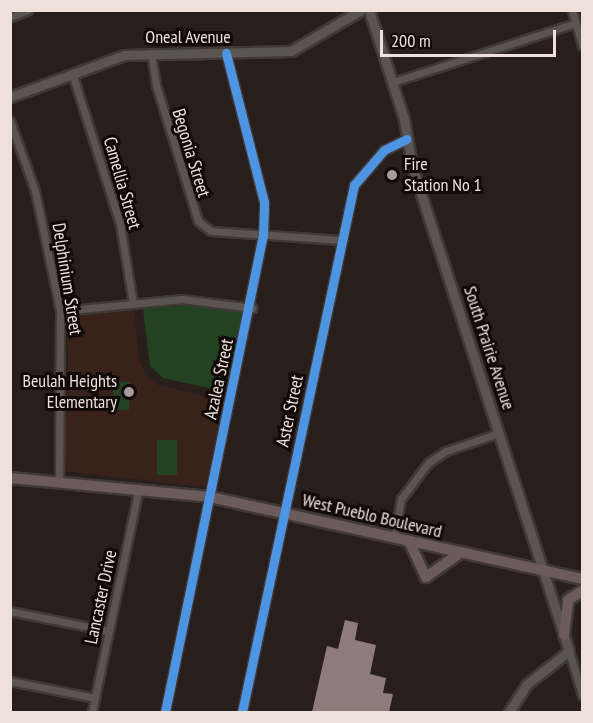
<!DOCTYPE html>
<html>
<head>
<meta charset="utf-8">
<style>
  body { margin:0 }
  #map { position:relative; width:593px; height:723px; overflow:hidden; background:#281f1c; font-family:"PT Sans Narrow",sans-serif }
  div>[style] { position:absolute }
  .built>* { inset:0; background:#38221a }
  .green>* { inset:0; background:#224222; transform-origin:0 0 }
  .building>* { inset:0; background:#8f7c7a }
  .roads { filter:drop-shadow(2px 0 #413936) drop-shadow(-2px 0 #413936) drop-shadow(0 2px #413936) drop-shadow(0 -2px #413936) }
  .street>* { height:7px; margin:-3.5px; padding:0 3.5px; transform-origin:3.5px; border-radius:3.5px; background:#5c5451 }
  .secondary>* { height:9px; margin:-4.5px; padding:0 4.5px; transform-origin:4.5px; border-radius:4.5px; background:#5c5451 }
  .primary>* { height:10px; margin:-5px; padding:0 5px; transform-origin:5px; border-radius:5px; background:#6b5b5a }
  .cycleway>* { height:9px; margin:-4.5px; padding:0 4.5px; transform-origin:4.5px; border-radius:4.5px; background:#4d94e3 }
  .dots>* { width:16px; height:16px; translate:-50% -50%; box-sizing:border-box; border:3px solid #110907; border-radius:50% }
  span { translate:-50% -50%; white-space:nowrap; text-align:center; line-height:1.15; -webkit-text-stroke:6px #110907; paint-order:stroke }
  .street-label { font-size:18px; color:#eee1dc }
  .poi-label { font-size:18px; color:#eee1dc }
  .left { translate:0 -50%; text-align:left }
  .right { translate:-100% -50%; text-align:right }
  .frame { position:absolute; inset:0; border:12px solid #eee1dc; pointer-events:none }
  .scale { position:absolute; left:380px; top:30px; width:176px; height:27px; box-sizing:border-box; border:3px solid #eee1dc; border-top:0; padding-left:8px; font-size:18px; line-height:21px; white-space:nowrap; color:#eee1dc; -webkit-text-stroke:4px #110907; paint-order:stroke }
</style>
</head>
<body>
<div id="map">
  <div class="built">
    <div style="clip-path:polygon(134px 308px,139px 360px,146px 376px,158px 385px,225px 401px,205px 487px,63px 471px,69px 384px,66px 315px)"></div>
  </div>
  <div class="green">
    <div style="clip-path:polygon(207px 304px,244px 312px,226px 392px,163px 378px,150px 366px,143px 309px)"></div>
    <div style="clip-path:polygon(112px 381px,130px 382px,129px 410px,115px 410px)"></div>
    <div style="left:157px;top:440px;width:20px;height:35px"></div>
  </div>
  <div class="building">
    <div style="clip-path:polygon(345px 620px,358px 623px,355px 640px,376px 645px,370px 674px,386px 678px,383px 693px,393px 694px,389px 712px,312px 712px,327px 646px,338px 649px)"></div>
  </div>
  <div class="roads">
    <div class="street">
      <div style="left:572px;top:10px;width:37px;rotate:74deg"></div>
      <div style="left:10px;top:17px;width:19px;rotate:-21deg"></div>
      <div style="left:151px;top:53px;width:32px;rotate:81deg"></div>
      <div style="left:156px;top:85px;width:142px;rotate:72.8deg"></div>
      <div style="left:198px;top:221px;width:16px;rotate:38deg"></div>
      <div style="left:211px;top:231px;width:131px;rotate:3.9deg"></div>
      <div style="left:72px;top:73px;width:158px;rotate:72.4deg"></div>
      <div style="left:120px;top:224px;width:80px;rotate:80.7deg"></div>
      <div style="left:393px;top:82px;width:192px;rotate:-17.9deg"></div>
      <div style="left:10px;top:121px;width:74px;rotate:70.3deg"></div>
      <div style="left:35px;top:191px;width:123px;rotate:78.2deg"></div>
      <div style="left:60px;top:311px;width:171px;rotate:90.3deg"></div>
      <div style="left:60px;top:311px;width:123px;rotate:-5.6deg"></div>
      <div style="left:182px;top:299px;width:71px;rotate:7.3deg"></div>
      <div style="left:394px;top:538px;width:40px;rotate:-80deg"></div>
      <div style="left:401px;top:499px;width:45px;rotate:-53.1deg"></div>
      <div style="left:428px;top:463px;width:22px;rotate:-34deg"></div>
      <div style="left:446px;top:451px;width:56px;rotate:-18.8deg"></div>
      <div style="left:10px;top:611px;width:101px;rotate:11.4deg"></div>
      <div style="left:569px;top:651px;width:46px;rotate:73.5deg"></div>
      <div style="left:10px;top:681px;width:87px;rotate:11.3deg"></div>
      <div style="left:92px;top:712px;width:229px;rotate:-78.2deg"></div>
      <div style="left:165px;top:712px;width:486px;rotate:-78.4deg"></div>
      <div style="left:263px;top:236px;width:34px;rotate:-88deg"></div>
      <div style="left:264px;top:202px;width:154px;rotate:-104.3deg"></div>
      <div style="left:242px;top:712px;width:539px;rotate:-78deg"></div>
      <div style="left:354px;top:185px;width:46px;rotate:-49.4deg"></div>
      <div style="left:384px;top:150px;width:25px;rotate:-26deg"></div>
    </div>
    <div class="secondary">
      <div style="left:369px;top:10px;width:114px;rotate:72.2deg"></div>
      <div style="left:404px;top:119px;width:48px;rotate:80.3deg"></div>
      <div style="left:412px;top:166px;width:510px;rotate:72.06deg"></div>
      <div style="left:569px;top:651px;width:53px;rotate:141.8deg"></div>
      <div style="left:527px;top:684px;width:33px;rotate:123deg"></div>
      <div style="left:10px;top:97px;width:121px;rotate:-20.2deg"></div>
      <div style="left:124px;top:55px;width:167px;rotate:-1.4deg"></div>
      <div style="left:291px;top:51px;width:81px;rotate:-30.4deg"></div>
    </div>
    <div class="primary">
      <div style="left:10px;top:478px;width:201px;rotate:5.4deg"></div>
      <div style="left:210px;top:497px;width:381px;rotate:12.4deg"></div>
      <div style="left:409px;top:541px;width:40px;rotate:65deg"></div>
      <div style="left:426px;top:577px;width:42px;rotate:-35.2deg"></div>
      <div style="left:564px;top:635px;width:35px;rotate:-83deg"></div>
      <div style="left:568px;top:600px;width:17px;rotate:-33deg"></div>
    </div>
  </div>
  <div class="cycleway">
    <div style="left:165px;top:712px;width:486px;rotate:-78.4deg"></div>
    <div style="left:263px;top:236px;width:34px;rotate:-88deg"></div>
    <div style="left:264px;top:202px;width:154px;rotate:-104.3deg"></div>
    <div style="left:242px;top:712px;width:539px;rotate:-78deg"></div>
    <div style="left:354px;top:185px;width:46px;rotate:-49.4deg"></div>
    <div style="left:384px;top:150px;width:25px;rotate:-26deg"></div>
  </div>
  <div class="dots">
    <div style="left:392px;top:175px;background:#a99d99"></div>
    <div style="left:129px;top:392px;background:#a99d99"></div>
  </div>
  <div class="street-label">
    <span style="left:188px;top:37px">Oneal Avenue</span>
    <span style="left:191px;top:153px;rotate:73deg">Begonia Street</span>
    <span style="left:122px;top:183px;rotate:74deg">Camellia Street</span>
    <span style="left:67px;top:279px;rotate:81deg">Delphinium Street</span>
    <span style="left:489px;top:348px;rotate:72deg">South Prairie Avenue</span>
    <span style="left:219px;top:379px;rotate:-78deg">Azalea Street</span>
    <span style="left:290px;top:411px;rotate:-78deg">Aster Street</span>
    <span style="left:372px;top:516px;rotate:13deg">West Pueblo Boulevard</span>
    <span style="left:101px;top:597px;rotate:-78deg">Lancaster Drive</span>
  </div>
  <div class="poi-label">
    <span class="left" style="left:404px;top:175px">Fire<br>Station No 1</span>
    <span class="right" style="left:117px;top:392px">Beulah Heights<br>Elementary</span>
  </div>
  <div class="frame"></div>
  <div class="scale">200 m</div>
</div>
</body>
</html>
